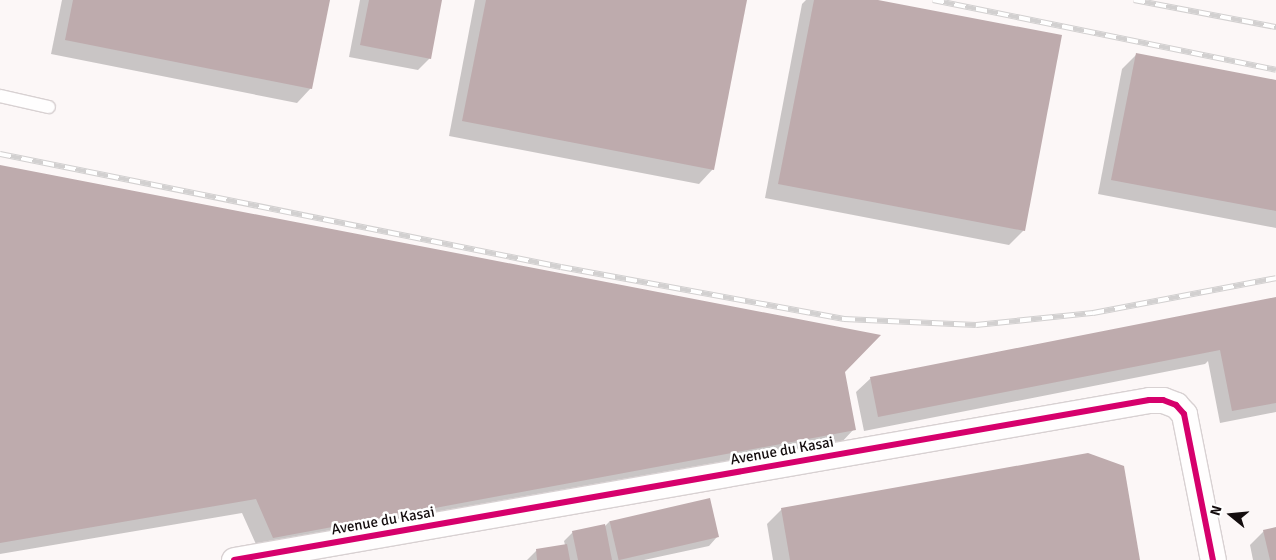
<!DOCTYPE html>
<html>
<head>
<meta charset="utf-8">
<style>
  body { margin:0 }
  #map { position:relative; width:1276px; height:560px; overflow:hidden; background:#fcf7f7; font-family:Signika,sans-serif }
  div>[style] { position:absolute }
  .shadow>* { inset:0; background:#0003 }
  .building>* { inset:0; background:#beabad; transform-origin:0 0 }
  .roads { filter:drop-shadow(1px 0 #d8d1d2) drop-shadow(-1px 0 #d8d1d2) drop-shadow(0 1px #d8d1d2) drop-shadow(0 -1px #d8d1d2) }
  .lane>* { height:12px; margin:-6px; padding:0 6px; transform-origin:6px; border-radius:6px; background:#fffefe }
  .street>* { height:25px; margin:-12.5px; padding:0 12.5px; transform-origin:12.5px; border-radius:12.5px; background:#fffefe }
  .rail>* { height:5.5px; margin-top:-2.75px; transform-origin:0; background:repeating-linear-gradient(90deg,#fff 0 11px,#d2d0d0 0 22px); box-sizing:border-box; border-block:1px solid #d2d0d0 }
  .cycleway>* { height:6px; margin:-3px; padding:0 3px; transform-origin:3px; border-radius:3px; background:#d6006c }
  span { translate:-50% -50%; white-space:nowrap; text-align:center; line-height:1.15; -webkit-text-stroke:5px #fff; paint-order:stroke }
  .street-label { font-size:15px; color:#140d0e }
  .north { position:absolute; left:1206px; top:490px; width:50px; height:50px; -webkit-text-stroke:4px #fff; paint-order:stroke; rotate:287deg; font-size:14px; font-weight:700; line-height:20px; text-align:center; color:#140d0e }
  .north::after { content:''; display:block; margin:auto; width:18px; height:22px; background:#140d0e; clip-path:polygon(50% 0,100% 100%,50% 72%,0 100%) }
</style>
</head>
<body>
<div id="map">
  <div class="shadow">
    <div style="clip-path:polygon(62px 0,329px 0,311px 88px,297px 103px,51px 54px)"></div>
    <div style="clip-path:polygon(360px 0,441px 0,430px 58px,418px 70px,349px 57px)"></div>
    <div style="clip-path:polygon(475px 0,745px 0,713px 169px,699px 184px,449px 136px)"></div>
    <div style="clip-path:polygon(806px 0,872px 0,1024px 230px,1009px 245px,765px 198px,802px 4px)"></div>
    <div style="clip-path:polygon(1136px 55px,1276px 81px,1276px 228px,1098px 194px,1122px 69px)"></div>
    <div style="clip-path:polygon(0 166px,854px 429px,840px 444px,259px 551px,242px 513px,0 554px)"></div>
    <div style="clip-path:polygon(1276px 299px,1276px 412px,1220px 423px,1208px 361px,1205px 364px,864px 431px,856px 392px,871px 378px)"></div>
    <div style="clip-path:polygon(782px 509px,1138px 560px,773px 560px,767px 524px)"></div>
    <div style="clip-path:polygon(610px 521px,717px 537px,709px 546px,644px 560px,527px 560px,536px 551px,565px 545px,564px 541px,573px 532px,604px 527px)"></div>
    <div style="clip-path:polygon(1276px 528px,1276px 560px,1253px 560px,1250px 545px,1264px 531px)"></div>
  </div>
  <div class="building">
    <div style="clip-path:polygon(73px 0,330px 0,312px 89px,65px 40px)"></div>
    <div style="clip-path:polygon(369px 0,442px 0,431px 59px,360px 45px)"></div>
    <div style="clip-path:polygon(486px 0,747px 0,714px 170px,462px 121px)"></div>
    <div style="clip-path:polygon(814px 0,878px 0,1062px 35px,1025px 231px,778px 184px)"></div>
    <div style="clip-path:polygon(1136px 53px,1276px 80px,1276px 211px,1111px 180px)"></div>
    <div style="clip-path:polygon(0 165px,881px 335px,845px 372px,856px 430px,273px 538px,256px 499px,0 543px)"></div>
    <div style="clip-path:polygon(1276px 297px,1276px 403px,1232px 411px,1220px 350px,878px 417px,870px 377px)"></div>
    <div style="clip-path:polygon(1088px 453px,1124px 466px,1140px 560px,790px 560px,781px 508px)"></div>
    <div style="left:710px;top:498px;width:40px;height:103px;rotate:77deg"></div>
    <div style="clip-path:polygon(605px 524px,612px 560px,578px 560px,572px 531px)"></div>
    <div style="clip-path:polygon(1276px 527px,1276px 560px,1270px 560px,1263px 530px)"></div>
    <div style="clip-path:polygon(567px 544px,570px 560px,537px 560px,536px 549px)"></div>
  </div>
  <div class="roads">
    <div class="lane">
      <div style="left:0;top:96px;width:50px;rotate:12.7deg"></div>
    </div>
    <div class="street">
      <div style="left:234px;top:560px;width:929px;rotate:-9.92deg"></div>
      <div style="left:1149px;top:400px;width:14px"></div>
      <div style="left:1163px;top:400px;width:14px;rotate:21deg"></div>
      <div style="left:1176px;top:405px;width:12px;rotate:48deg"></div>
      <div style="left:1184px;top:414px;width:149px;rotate:78.8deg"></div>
    </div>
  </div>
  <div class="rail">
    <div style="left:933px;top:0;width:350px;rotate:11.5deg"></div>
    <div style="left:1134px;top:0;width:145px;rotate:10.8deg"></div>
    <div style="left:0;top:154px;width:572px;rotate:11.39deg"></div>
    <div style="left:561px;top:267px;width:288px;rotate:10.4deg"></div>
    <div style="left:844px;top:319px;width:132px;rotate:2.6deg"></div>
    <div style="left:976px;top:325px;width:118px;rotate:-5.9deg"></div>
    <div style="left:1093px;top:313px;width:186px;rotate:-10.8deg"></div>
  </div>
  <div class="cycleway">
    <div style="left:234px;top:560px;width:929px;rotate:-9.92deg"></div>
    <div style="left:1149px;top:400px;width:14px"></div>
    <div style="left:1163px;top:400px;width:14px;rotate:21deg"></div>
    <div style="left:1176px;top:405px;width:12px;rotate:48deg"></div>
    <div style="left:1184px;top:414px;width:149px;rotate:78.8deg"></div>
  </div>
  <div class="street-label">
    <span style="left:782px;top:451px;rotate:-10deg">Avenue du Kasai</span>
    <span style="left:383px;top:521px;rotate:-10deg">Avenue du Kasai</span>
  </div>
  <div class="north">N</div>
</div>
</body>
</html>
